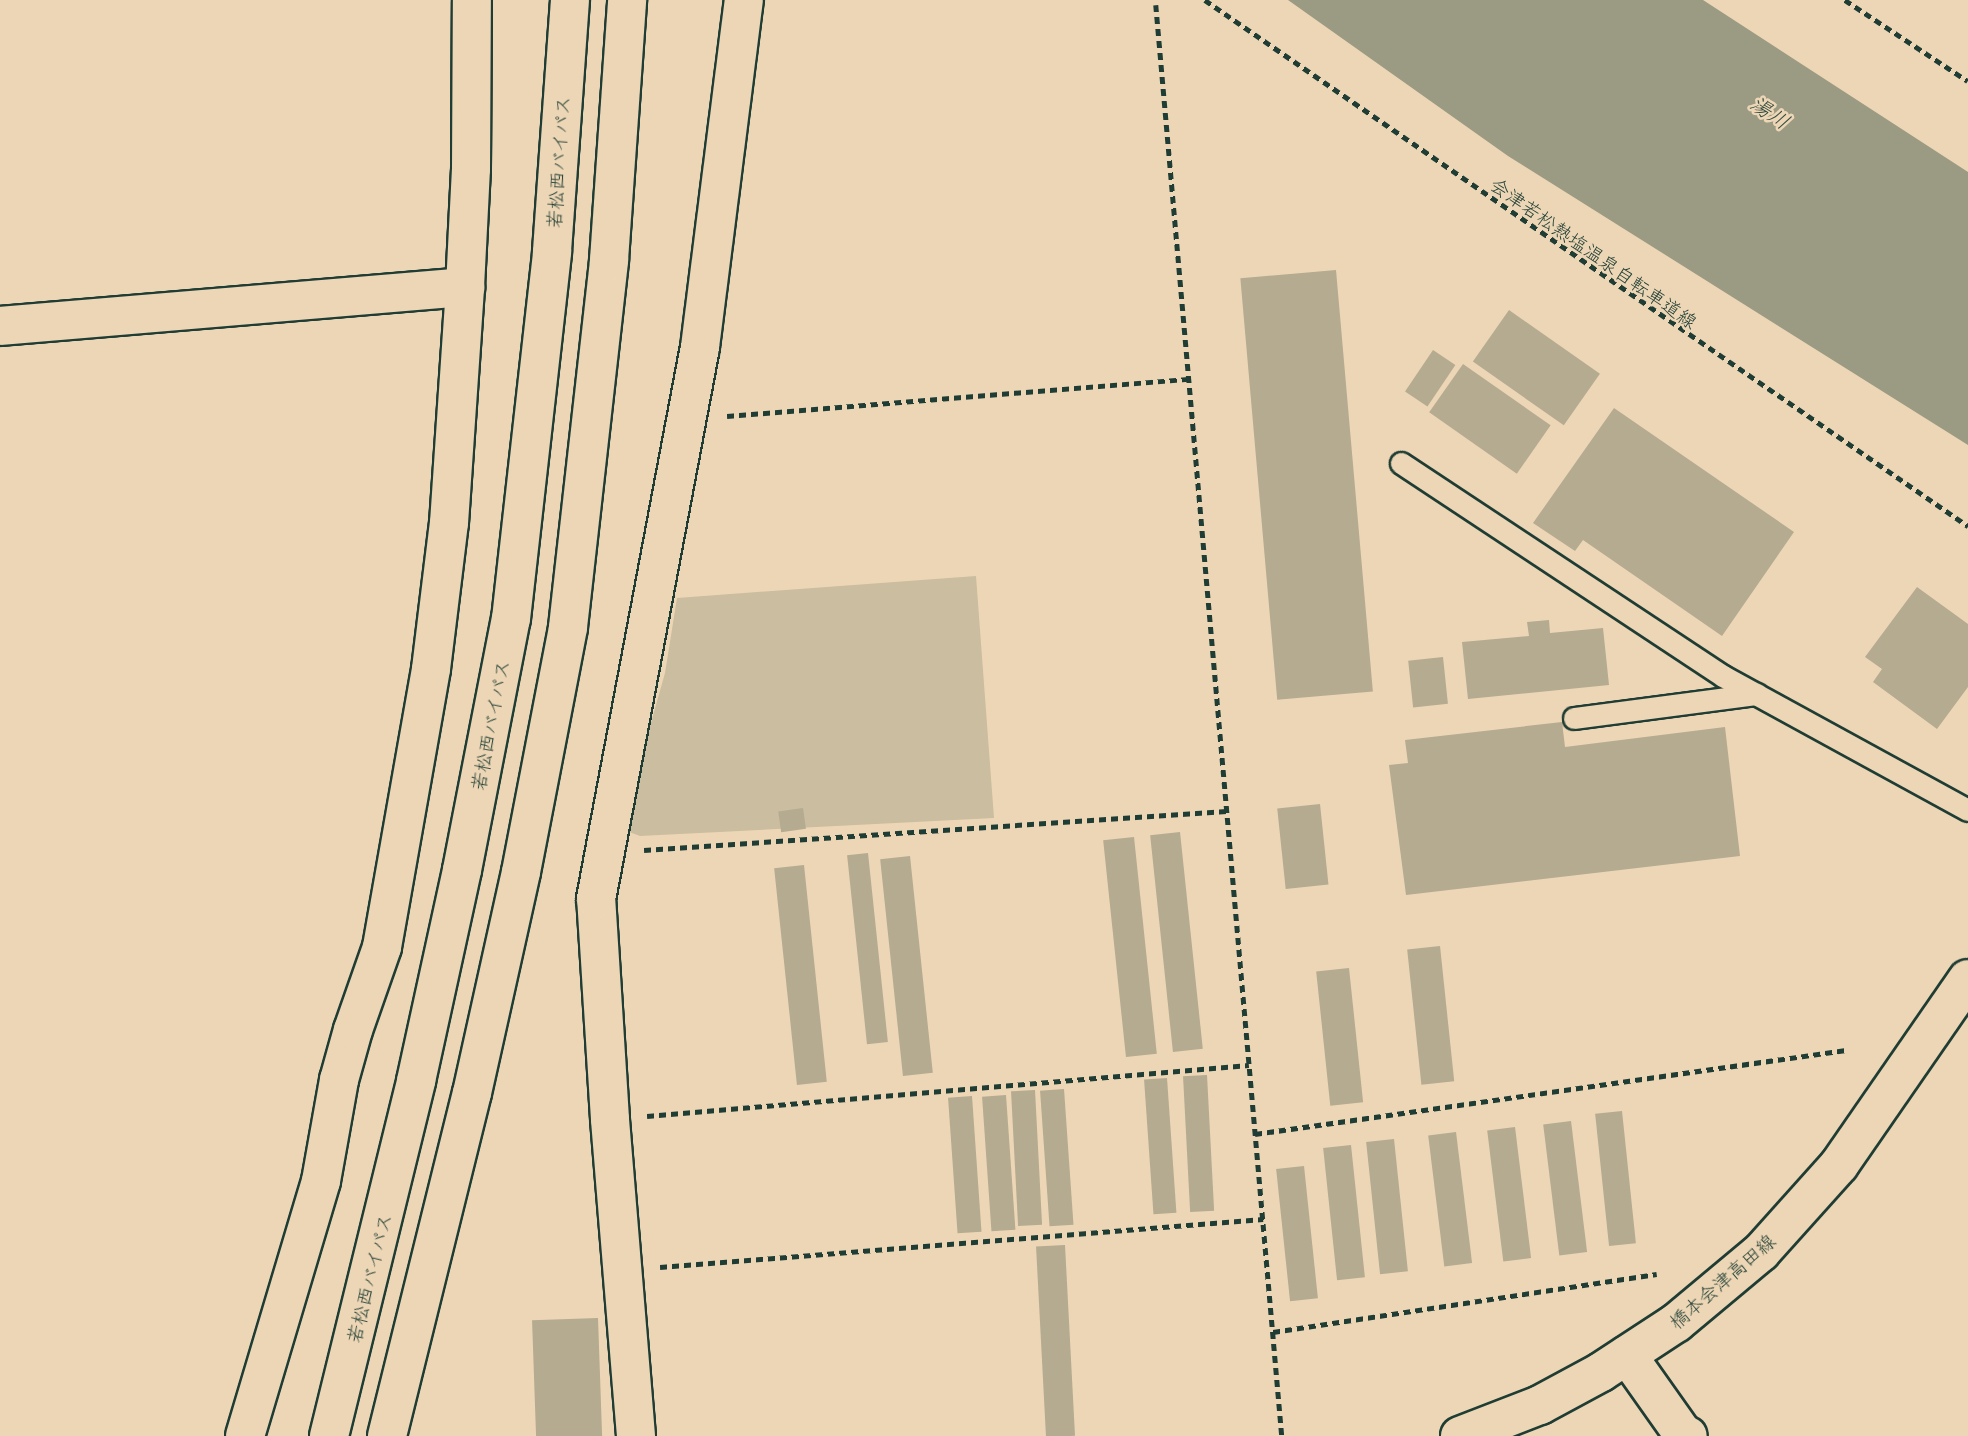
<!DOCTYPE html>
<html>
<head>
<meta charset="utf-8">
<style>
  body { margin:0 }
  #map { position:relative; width:1968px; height:1436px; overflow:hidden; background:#edd6b5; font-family:"Playpen Sans","Klee One",sans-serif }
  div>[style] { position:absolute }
  .green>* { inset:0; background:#cbbda0 }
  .water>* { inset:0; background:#9b9a82 }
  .building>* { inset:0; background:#b4ab91; transform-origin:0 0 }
  .path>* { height:4.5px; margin-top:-2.25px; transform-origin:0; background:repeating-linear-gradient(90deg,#1f3d34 0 7px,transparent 0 12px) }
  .roads { filter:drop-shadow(2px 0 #1f3d34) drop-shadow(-2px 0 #1f3d34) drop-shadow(0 2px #1f3d34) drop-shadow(0 -2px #1f3d34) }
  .lane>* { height:21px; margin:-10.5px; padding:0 10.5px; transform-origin:10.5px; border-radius:10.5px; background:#edd6b5 }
  .street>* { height:38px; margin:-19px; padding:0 19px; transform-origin:19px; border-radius:19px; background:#edd6b5 }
  .secondary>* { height:38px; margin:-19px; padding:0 19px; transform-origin:19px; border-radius:19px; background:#edd6b5 }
  .highway>* { height:38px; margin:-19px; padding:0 19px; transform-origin:19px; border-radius:19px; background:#edd6b5 }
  span { translate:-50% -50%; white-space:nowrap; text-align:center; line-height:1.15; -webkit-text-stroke:5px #edd6b5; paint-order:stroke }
  .street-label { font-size:19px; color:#1f3d34 }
  .water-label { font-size:21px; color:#324b40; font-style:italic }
</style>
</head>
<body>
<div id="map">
  <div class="green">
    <div style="clip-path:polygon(976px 576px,994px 818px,640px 836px,621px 829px,665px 673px,677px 598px)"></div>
  </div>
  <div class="water">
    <div style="clip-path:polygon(1288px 0,1703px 0,1968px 172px,1968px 445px,1508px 156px)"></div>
  </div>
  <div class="building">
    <div style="left:1336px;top:270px;width:423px;height:96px;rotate:85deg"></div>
    <div style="left:1509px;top:310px;width:111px;height:63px;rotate:35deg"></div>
    <div style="left:1433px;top:350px;width:27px;height:50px;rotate:34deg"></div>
    <div style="left:1463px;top:364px;width:107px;height:59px;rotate:35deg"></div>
    <div style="clip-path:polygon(1614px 408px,1794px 532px,1722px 636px,1583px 540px,1575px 551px,1533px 523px)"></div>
    <div style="clip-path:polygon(1917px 587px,1968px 624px,1968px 687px,1937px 729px,1873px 682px,1882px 669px,1865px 657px)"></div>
    <div style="clip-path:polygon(1549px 620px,1550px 633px,1603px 628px,1609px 685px,1468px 699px,1462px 642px,1529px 636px,1527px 622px)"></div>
    <div style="left:1443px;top:657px;width:47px;height:35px;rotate:84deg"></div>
    <div style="clip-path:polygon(1562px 722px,1565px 747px,1725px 727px,1740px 856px,1406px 895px,1389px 765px,1408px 763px,1405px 740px)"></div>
    <div style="left:1320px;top:804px;width:81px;height:43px;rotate:84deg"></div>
    <div style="left:803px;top:808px;width:21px;height:25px;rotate:82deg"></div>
    <div style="left:1180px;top:832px;width:218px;height:30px;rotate:84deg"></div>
    <div style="left:1134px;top:837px;width:218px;height:31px;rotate:84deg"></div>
    <div style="left:868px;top:853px;width:190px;height:21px;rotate:84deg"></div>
    <div style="left:910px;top:856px;width:218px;height:30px;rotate:84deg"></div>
    <div style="left:804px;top:865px;width:218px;height:30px;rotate:84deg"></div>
    <div style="left:1440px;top:946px;width:136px;height:33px;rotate:84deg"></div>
    <div style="left:1349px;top:968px;width:135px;height:33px;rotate:84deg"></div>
    <div style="left:1207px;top:1075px;width:136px;height:24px;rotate:87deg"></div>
    <div style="left:1167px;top:1078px;width:135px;height:23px;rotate:86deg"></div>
    <div style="left:1064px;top:1089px;width:136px;height:24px;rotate:86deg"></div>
    <div style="left:1035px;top:1090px;width:135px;height:24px;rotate:87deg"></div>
    <div style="left:1006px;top:1095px;width:135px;height:24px;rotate:86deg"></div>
    <div style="left:972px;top:1096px;width:136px;height:24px;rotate:86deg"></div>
    <div style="left:1622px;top:1111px;width:133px;height:27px;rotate:84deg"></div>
    <div style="left:1571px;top:1121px;width:132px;height:28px;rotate:83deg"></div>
    <div style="left:1515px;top:1127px;width:132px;height:28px;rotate:83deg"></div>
    <div style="left:1456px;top:1132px;width:132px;height:28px;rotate:83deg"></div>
    <div style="left:1394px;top:1139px;width:133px;height:28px;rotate:84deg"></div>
    <div style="left:1351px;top:1145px;width:133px;height:28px;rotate:84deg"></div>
    <div style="left:1304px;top:1166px;width:133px;height:28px;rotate:84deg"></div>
    <div style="left:1065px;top:1245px;width:191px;height:29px;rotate:87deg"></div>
    <div style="left:598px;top:1318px;width:118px;height:66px;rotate:88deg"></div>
  </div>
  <div class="path">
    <div style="left:1205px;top:0;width:927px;rotate:34.58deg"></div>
    <div style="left:1845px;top:0;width:147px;rotate:33.4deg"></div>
    <div style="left:1156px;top:5px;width:1437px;rotate:84.97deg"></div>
    <div style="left:727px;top:416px;width:463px;rotate:-4.6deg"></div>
    <div style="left:644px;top:850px;width:584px;rotate:-3.83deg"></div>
    <div style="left:647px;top:1116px;width:604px;rotate:-4.84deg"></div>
    <div style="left:1255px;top:1134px;width:597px;rotate:-8.09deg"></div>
    <div style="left:660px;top:1267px;width:605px;rotate:-4.55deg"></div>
    <div style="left:1273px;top:1332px;width:388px;rotate:-8.6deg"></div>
  </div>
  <div class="roads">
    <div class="lane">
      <div style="left:1401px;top:463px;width:386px;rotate:33.5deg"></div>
      <div style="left:1723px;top:676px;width:279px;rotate:28.7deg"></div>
      <div style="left:1574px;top:718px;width:184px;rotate:-7.5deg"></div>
    </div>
    <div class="street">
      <div style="left:0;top:326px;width:467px;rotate:-4.8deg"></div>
      <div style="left:1627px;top:1355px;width:97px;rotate:54.7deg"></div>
      <div style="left:1683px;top:1434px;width:5px;rotate:22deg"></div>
      <div style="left:245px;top:1436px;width:266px;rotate:-73.4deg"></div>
      <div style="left:321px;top:1181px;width:103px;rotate:-79.9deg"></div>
      <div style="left:339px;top:1080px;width:52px;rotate:-74.4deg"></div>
      <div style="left:353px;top:1030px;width:88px;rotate:-70.7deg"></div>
      <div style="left:382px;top:947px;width:282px;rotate:-80deg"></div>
      <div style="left:431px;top:669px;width:147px;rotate:-83deg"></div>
      <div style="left:449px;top:523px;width:237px;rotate:-86.1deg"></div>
      <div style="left:465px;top:287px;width:118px;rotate:-87.1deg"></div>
      <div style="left:471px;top:169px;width:169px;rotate:-89.7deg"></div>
      <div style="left:636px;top:1436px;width:318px;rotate:-94.7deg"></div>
      <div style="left:610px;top:1119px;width:220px;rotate:-93.6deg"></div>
      <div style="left:596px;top:899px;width:562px;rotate:-79.33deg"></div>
      <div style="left:700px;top:347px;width:350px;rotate:-82.8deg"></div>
    </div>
    <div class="secondary">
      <div style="left:1460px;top:1436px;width:86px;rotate:-21.2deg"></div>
      <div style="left:1540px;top:1405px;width:69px;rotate:-28.4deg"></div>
      <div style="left:1601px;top:1372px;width:90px;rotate:-33.2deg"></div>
      <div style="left:1676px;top:1323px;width:111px;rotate:-39.9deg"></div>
      <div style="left:1761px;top:1252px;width:117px;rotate:-48.1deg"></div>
      <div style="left:1839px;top:1165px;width:226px;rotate:-55.3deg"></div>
    </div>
    <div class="highway">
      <div style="left:329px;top:1436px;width:366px;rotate:-76.2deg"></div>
      <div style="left:416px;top:1081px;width:216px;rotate:-77.7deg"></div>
      <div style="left:462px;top:870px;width:256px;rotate:-79deg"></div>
      <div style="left:511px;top:619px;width:370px;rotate:-83.6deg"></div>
      <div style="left:552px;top:251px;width:252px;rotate:-85.9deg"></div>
      <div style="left:387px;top:1436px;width:353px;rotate:-76.1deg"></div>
      <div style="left:472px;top:1093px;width:226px;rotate:-77.5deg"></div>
      <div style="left:521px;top:872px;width:249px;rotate:-79.1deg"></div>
      <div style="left:568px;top:627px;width:369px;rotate:-83.6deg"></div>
      <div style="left:609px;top:260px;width:261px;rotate:-86deg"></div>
    </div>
  </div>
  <div class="street-label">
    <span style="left:558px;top:162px;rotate:-86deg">若松西バイパス</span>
    <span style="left:1594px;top:253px;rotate:35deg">会津若松熱塩温泉自転車道線</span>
    <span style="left:490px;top:725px;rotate:-79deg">若松西バイパス</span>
    <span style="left:369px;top:1278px;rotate:-76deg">若松西バイパス</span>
    <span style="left:1722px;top:1281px;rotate:-41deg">橋本会津高田線</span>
  </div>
  <div class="water-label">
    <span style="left:1771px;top:111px;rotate:34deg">湯川</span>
  </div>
</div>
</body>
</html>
